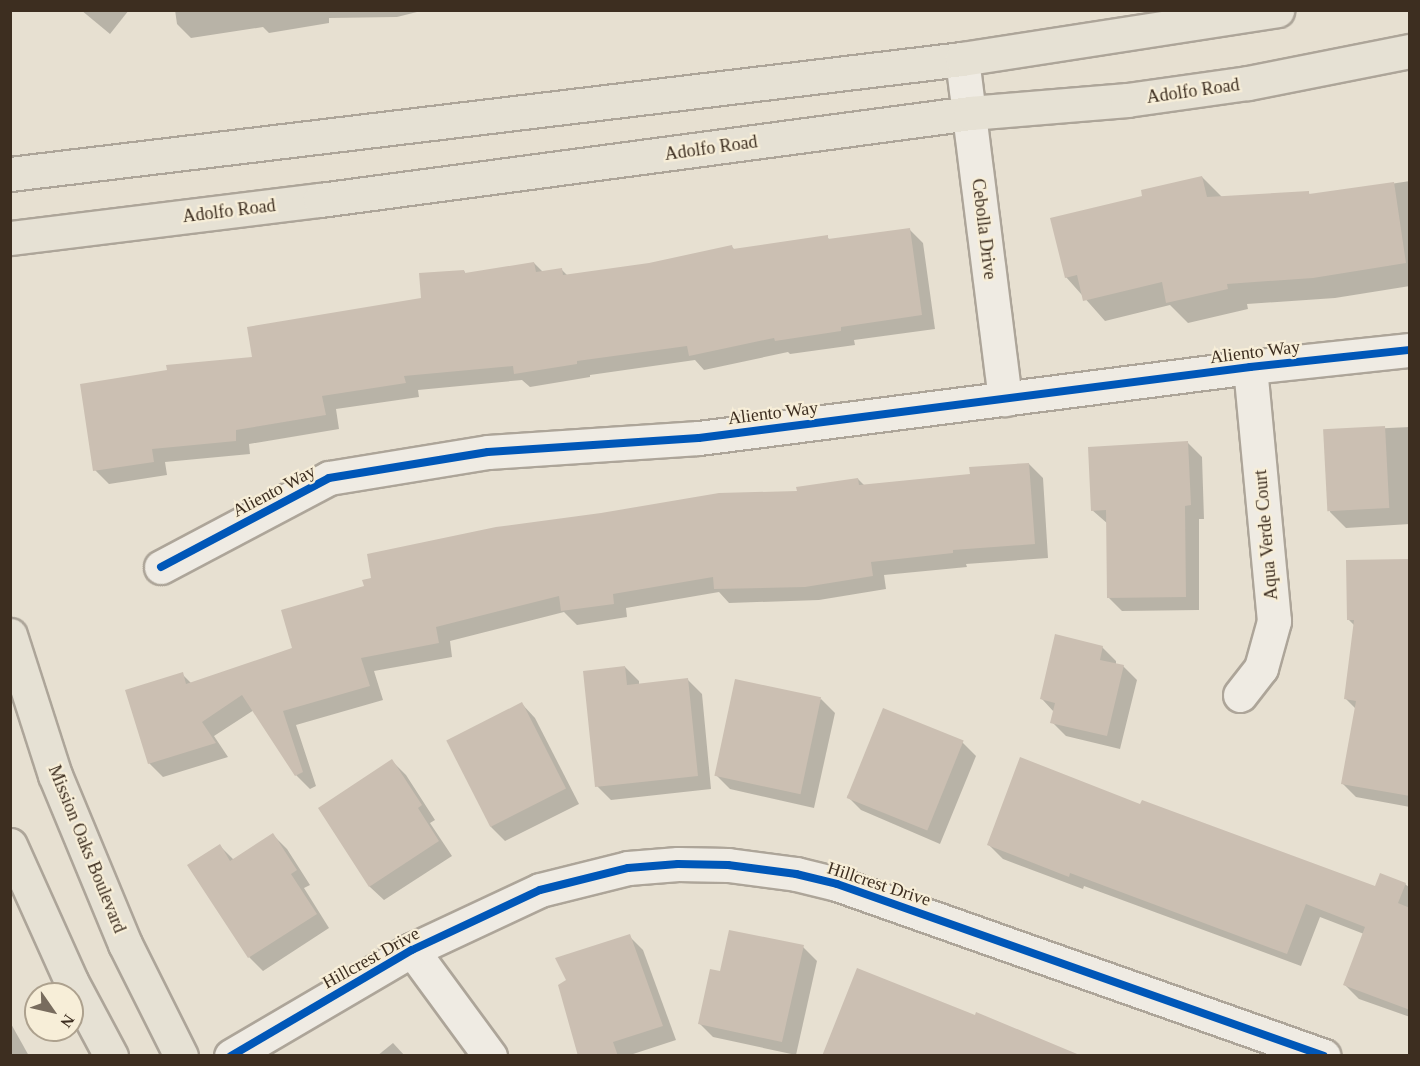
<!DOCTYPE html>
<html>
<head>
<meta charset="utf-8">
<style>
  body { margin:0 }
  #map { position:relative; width:1420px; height:1066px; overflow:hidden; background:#e7e0d1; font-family:Georgia,serif }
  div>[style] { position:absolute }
  .shadow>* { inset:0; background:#0003 }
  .building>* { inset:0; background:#cbbfb2; transform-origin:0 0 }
  .roads { filter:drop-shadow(2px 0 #ada599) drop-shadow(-2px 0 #ada599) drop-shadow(0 2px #ada599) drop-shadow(0 -2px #ada599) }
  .minor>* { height:33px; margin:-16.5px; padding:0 16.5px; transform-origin:16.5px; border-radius:16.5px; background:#efebe3 }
  .major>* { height:33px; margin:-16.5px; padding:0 16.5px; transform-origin:16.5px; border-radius:16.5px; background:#e6e1d4 }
  .cycleway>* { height:8px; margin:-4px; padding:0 4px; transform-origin:4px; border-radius:4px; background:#0057b8 }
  span { translate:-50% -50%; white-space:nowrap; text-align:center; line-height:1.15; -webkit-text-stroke:4.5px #f7eed8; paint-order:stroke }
  .street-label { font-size:18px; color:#3d2e20 }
  .frame { position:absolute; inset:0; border:12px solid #3d2e20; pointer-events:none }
  .north { position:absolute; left:24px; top:982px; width:60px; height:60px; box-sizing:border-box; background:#f7eed8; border:2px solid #ada18e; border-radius:50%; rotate:124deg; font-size:16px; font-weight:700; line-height:24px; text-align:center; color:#3d2e20 }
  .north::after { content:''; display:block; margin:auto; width:21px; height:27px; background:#786c5e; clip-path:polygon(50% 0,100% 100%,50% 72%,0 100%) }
</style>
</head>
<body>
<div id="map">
  <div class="shadow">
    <div style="clip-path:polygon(81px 10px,129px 10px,110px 34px)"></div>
    <div style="clip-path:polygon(175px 10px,425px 10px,397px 17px,329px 18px,329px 23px,269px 33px,263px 27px,191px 38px,177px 24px)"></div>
    <div style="clip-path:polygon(1202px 177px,1222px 197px,1308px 192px,1311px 196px,1410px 181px,1410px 286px,1335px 298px,1247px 304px,1248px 309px,1188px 323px,1170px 305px,1105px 321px,1066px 277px,1144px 197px)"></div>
    <div style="clip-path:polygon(909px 229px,923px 243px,935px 329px,854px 340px,855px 345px,790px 354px,788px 352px,704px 370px,695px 360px,590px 375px,590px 377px,530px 387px,522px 380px,418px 390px,419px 397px,336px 409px,339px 429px,249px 444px,250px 454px,165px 462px,167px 475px,109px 484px,95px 470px,254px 358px,423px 299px,464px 271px,466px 274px,534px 263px,543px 272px,561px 269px,568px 276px,649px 265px,732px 247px,735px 250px,827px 237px,830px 240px)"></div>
    <div style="clip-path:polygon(1410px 427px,1410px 524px,1346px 528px,1330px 512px,1325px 431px)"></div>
    <div style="clip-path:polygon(1188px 443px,1202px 457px,1204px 519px,1199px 519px,1199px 610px,1122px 611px,1108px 597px,1108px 524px,1092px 510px)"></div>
    <div style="clip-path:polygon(1029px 464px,1043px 478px,1048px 558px,966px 564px,967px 567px,884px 575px,886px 589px,819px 600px,729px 603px,719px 592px,626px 608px,627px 617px,577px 625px,564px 612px,450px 641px,452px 657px,374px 671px,383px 700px,296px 725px,316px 786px,310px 789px,296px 775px,254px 710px,214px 736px,228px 757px,163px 777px,149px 763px,182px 674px,192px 684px,798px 492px,858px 479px,865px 486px,971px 475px)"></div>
    <div style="clip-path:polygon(1410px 560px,1410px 807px,1356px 797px,1342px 783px,1356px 709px,1346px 699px,1355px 626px,1348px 619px)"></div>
    <div style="clip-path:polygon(1102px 647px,1116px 661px,1116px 664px,1123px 666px,1137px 680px,1120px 749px,1066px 736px,1052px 722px,1054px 712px,1042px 699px)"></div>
    <div style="clip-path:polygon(625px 667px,639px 681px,639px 685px,688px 680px,702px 694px,711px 789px,611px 800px,597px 786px)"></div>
    <div style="clip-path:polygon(821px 699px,835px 713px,814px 808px,730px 789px,716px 775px)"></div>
    <div style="clip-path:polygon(522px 704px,535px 718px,579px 804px,505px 841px,491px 827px)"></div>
    <div style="clip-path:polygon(962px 742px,976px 756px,940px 844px,861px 810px,847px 796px)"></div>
    <div style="clip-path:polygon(392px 761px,406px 775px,435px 820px,430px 823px,452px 856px,384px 900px,370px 887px,320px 809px)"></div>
    <div style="clip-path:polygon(1141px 805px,1376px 888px,1405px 884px,1410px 888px,1410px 1017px,1359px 999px,1345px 985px,1364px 934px,1320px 917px,1301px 966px,1084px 886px,1083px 889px,1003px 859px,989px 845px)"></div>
    <div style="clip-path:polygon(273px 835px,287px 849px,310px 885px,304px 888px,329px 928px,263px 971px,249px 957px,220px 846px,234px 860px)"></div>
    <div style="clip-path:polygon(629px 936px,643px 950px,676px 1040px,627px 1056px,580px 1056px)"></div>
    <div style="clip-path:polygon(803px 947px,817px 961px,796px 1055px,713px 1037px,699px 1023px,721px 973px)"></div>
    <div style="clip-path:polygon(10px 1022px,29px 1056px,10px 1056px)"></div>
    <div style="clip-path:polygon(393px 1043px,405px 1056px,377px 1056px)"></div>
  </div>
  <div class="building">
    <div style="clip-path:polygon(1202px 176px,1207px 197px,1309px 191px,1309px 194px,1394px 182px,1406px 263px,1313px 278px,1227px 284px,1228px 289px,1166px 303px,1162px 282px,1083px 301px,1077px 275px,1065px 278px,1050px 218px,1142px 196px,1141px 190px)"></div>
    <div style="clip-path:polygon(910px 228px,922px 315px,841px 327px,841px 331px,775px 341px,774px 338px,689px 356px,687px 346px,577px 361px,577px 364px,514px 374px,513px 366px,404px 376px,406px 383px,322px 396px,326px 415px,236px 430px,236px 441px,152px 449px,154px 462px,93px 471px,80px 384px,167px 370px,166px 365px,252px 357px,247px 327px,421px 298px,419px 273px,464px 270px,465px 273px,534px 262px,536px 272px,562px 268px,563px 275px,649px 263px,732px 245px,733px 249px,828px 235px,828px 239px)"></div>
    <div style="left:1385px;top:426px;width:82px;height:62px;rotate:87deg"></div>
    <div style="clip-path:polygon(1188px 441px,1191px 505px,1185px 506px,1186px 597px,1107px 598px,1106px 510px,1091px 511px,1088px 447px)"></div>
    <div style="clip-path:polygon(1029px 463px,1035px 544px,953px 550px,953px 553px,871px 562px,873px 576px,805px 587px,714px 589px,713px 577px,613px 594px,614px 604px,561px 611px,559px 596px,436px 627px,439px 643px,361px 658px,370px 686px,283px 711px,303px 772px,295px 776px,242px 695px,202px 722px,216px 743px,148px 764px,125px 690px,183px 672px,186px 684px,292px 648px,281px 610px,364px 586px,362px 580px,371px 578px,367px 554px,496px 527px,601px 513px,719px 493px,797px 491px,796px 487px,858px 478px,859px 485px,970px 474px,969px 467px)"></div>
    <div style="clip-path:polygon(1410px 559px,1410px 796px,1341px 784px,1356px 701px,1344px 699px,1354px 620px,1347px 620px,1346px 560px)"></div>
    <div style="clip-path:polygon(1055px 634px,1103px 646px,1100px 660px,1124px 665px,1107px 736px,1050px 723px,1055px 703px,1040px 699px)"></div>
    <div style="clip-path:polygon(625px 666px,627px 685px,688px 678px,698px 776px,595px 787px,583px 671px)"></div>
    <div style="left:735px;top:679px;width:88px;height:99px;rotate:12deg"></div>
    <div style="left:522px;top:702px;width:97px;height:85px;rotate:63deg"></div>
    <div style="left:883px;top:708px;width:87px;height:97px;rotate:22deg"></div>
    <div style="clip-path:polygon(1020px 757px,1140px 804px,1142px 800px,1375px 886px,1380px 873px,1406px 883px,1398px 903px,1410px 908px,1410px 1010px,1343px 985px,1365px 927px,1306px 904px,1287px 954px,1070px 873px,1069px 877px,987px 845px)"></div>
    <div style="clip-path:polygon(392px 759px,422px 805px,418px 808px,439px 841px,369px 887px,318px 808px)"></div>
    <div style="clip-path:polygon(273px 833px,297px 870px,291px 874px,317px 914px,248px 958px,187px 865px,220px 844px,230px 861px)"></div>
    <div style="clip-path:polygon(729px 930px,804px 945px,782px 1042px,698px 1024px,710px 969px,720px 971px)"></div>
    <div style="clip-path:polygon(630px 934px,663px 1026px,613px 1042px,618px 1056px,578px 1056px,558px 985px,566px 980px,555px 958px)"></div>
    <div style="clip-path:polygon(857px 968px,975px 1015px,976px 1012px,1082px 1056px,822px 1056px)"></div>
  </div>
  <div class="roads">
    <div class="minor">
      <div style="left:962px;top:59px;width:343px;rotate:82.8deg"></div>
      <div style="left:161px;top:567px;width:190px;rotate:-27.9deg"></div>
      <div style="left:329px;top:478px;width:161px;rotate:-9.3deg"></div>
      <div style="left:488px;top:452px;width:211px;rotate:-3.8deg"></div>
      <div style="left:699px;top:438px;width:556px;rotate:-7.34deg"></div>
      <div style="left:1250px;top:367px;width:161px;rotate:-6.1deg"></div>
      <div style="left:1240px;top:695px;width:34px;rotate:-52deg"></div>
      <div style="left:1261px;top:668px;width:49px;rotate:-74.5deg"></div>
      <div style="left:1274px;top:621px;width:255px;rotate:-95.4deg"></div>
      <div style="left:412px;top:950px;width:132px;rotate:53.7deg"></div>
      <div style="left:231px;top:1056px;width:210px;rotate:-30.4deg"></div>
      <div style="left:412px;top:950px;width:141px;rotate:-25.1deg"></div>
      <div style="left:540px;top:890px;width:91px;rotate:-14deg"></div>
      <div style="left:628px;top:868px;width:50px;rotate:-4.6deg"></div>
      <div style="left:678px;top:864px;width:50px;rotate:1.1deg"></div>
      <div style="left:728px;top:865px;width:69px;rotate:7.5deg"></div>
      <div style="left:796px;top:874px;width:42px;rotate:13.7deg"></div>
      <div style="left:837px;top:884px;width:516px;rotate:19.45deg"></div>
    </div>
    <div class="major">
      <div style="left:10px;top:174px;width:959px;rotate:-6.89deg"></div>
      <div style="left:962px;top:59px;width:319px;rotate:-8.8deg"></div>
      <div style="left:10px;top:238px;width:312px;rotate:-7deg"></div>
      <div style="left:320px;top:200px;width:656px;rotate:-7.62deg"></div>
      <div style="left:970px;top:113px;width:158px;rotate:-4.7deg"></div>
      <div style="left:1127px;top:100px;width:122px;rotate:-8deg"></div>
      <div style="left:1248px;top:83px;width:165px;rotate:-11.2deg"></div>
      <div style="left:10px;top:635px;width:147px;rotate:72.2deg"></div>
      <div style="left:55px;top:775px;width:183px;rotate:67.5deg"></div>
      <div style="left:125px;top:944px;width:125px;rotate:63.4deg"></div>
      <div style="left:10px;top:845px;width:149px;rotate:65.8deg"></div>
      <div style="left:71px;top:981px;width:85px;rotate:61.9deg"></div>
    </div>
  </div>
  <div class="cycleway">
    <div style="left:161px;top:567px;width:190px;rotate:-27.9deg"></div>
    <div style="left:329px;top:478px;width:161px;rotate:-9.3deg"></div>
    <div style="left:488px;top:452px;width:211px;rotate:-3.8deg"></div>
    <div style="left:699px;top:438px;width:556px;rotate:-7.34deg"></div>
    <div style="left:1250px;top:367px;width:161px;rotate:-6.1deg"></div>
    <div style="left:231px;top:1056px;width:210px;rotate:-30.4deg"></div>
    <div style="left:412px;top:950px;width:141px;rotate:-25.1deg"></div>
    <div style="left:540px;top:890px;width:91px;rotate:-14deg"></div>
    <div style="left:628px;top:868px;width:50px;rotate:-4.6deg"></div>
    <div style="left:678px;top:864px;width:50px;rotate:1.1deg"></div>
    <div style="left:728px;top:865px;width:69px;rotate:7.5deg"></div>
    <div style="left:796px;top:874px;width:42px;rotate:13.7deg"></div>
    <div style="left:837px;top:884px;width:516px;rotate:19.45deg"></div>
  </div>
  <div class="street-label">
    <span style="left:1193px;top:91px;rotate:-8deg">Adolfo Road</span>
    <span style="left:711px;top:148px;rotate:-8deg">Adolfo Road</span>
    <span style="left:229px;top:211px;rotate:-7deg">Adolfo Road</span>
    <span style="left:984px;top:229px;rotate:83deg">Cebolla Drive</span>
    <span style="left:1255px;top:352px;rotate:-7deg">Aliento Way</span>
    <span style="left:773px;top:413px;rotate:-7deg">Aliento Way</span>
    <span style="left:274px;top:491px;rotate:-28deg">Aliento Way</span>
    <span style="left:1266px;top:535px;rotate:-95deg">Aqua Verde Court</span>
    <span style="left:87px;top:849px;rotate:68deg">Mission Oaks Boulevard</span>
    <span style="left:879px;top:884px;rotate:18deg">Hillcrest Drive</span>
    <span style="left:371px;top:958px;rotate:-29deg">Hillcrest Drive</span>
  </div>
  <div class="frame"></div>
  <div class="north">N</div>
</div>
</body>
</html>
